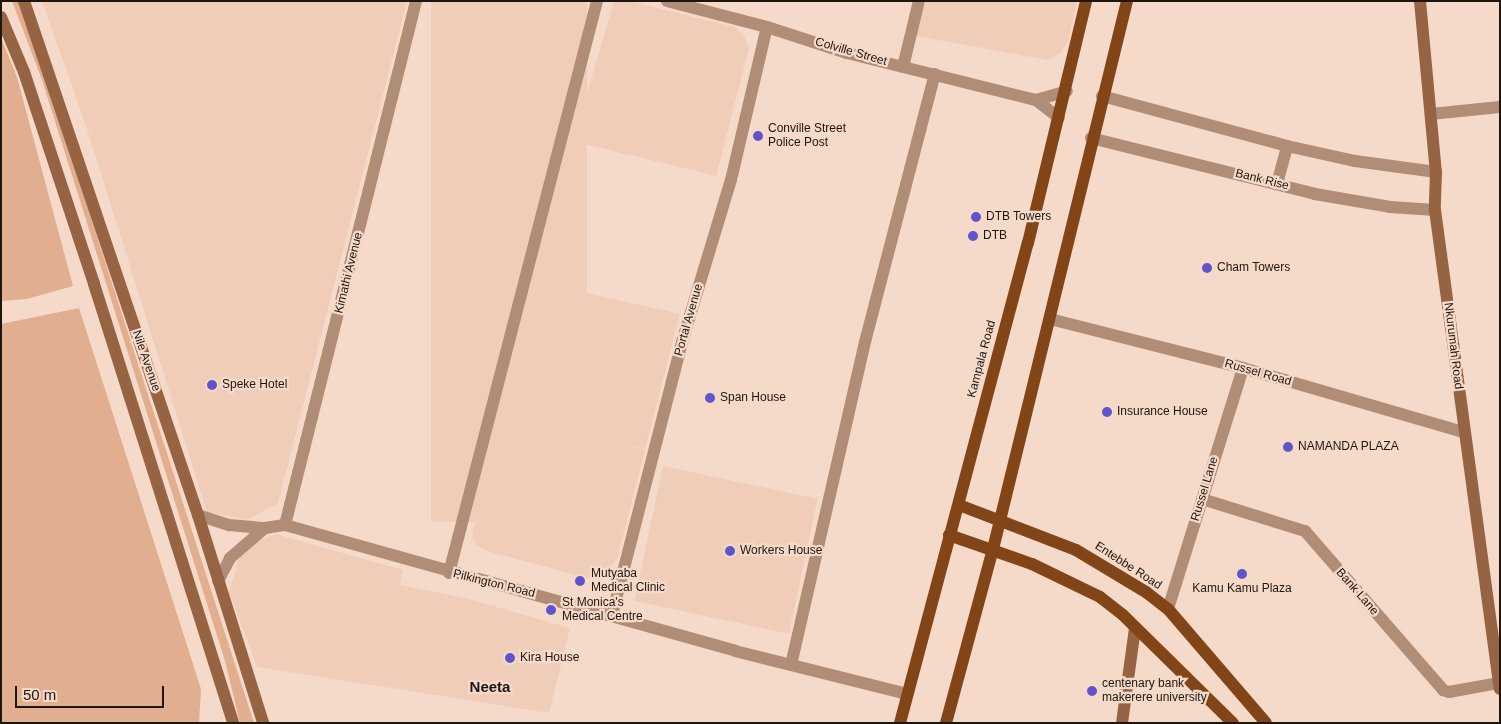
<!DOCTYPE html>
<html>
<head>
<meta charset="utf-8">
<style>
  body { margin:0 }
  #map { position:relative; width:1501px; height:724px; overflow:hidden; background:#f6dac9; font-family:Helvetica,sans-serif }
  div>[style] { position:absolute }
  .built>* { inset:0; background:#f0cdb9; transform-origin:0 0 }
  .green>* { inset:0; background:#e1af90 }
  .street>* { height:12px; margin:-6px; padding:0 6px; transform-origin:6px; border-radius:6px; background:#b08d77 }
  .secondary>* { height:12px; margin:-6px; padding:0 6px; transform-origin:6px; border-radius:6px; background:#966443 }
  .primary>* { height:12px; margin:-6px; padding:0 6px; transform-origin:6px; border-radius:6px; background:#824518 }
  .dots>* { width:14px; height:14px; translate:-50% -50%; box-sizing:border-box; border:2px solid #f6dac9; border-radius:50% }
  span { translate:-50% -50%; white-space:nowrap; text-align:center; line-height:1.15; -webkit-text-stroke:4.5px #f6dac9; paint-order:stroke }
  .street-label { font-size:12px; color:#1e150f }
  .poi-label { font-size:12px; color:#1e150f }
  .left { translate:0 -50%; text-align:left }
  .quarter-label { font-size:15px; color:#1e150f; font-weight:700 }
  .frame { position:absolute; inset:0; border:2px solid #1e150f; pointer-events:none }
  .scale { position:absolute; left:15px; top:686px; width:149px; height:22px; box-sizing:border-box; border:2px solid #1e150f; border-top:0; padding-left:6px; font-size:15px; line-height:18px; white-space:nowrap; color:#1e150f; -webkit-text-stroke:4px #f6dac9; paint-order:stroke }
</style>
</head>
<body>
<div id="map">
  <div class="built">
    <div style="clip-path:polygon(42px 1px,407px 1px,278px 503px,247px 520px,207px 512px,87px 129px)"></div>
    <div style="left:431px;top:1px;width:156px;height:521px"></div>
    <div style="clip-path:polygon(614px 1px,629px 1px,735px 27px,745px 38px,749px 48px,716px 176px,573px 141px)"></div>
    <div style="clip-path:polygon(926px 1px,1077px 1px,1068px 41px,1061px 53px,1048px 60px,916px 36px)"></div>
    <div style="clip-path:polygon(538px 282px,680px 314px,645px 449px,610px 441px,645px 450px,617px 559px,604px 574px,587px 578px,487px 551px,476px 545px,472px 534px)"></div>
    <div style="left:663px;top:466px;width:158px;height:138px;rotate:12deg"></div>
    <div style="clip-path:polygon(276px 534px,403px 570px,400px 585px,465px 598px,570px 628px,549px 713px,257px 667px,229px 592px,240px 555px,250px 545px)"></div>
  </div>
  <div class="green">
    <div style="clip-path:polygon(12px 1px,21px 1px,254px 723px,240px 723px,225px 661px,42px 80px)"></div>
    <div style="clip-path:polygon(1px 38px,17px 77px,73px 286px,27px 299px,1px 301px)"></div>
    <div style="clip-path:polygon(79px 308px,201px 689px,199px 723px,1px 723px,1px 324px)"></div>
  </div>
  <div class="street">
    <div style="left:667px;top:1px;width:103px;rotate:14.6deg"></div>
    <div style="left:767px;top:27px;width:84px;rotate:18deg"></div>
    <div style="left:847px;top:53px;width:195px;rotate:14deg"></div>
    <div style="left:1036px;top:100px;width:29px;rotate:38deg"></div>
    <div style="left:903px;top:67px;width:68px;rotate:-76.4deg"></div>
    <div style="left:1102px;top:96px;width:192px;rotate:15.1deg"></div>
    <div style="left:1287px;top:146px;width:70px;rotate:12.4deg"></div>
    <div style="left:1355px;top:161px;width:82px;rotate:7.7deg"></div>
    <div style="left:1036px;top:100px;width:32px;rotate:-16deg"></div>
    <div style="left:1431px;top:114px;width:69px;rotate:-5.8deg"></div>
    <div style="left:1091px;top:138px;width:231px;rotate:14deg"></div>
    <div style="left:1315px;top:194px;width:76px;rotate:9.8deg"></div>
    <div style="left:1390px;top:207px;width:45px;rotate:3.8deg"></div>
    <div style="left:1277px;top:184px;width:39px;rotate:-75deg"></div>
    <div style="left:1050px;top:319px;width:199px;rotate:14.2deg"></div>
    <div style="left:1243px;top:368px;width:230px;rotate:16.2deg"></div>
    <div style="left:1202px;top:499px;width:108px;rotate:17.3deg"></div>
    <div style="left:1305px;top:531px;width:211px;rotate:49deg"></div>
    <div style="left:1443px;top:690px;width:6px;rotate:18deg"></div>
    <div style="left:1449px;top:692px;width:51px;rotate:-10.2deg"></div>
    <div style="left:198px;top:515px;width:33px;rotate:18deg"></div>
    <div style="left:229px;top:525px;width:36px;rotate:5deg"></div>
    <div style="left:265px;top:528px;width:20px;rotate:-9deg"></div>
    <div style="left:285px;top:525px;width:467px;rotate:15.6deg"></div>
    <div style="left:735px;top:651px;width:177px;rotate:14deg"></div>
    <div style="left:285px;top:525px;width:540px;rotate:-75.96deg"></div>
    <div style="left:449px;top:573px;width:591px;rotate:-75.49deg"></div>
    <div style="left:218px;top:581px;width:26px;rotate:-62deg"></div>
    <div style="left:230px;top:558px;width:46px;rotate:-40.6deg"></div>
    <div style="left:1168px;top:609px;width:252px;rotate:-72.7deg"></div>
    <div style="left:612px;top:615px;width:282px;rotate:-75.6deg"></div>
    <div style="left:682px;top:342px;width:169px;rotate:-73.2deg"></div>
    <div style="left:731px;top:180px;width:157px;rotate:-76.8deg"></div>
    <div style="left:791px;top:665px;width:331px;rotate:-77.1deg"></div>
    <div style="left:865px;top:342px;width:277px;rotate:-75.4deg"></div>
  </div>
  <div class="secondary">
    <div style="left:24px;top:1px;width:543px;rotate:71.3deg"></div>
    <div style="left:198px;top:515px;width:218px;rotate:72.6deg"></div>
    <div style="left:1420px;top:1px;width:172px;rotate:84.7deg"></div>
    <div style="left:1436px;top:172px;width:38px;rotate:92deg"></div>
    <div style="left:1435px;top:210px;width:483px;rotate:82.3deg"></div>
    <div style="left:1px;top:17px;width:60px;rotate:67.3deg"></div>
    <div style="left:24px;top:72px;width:223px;rotate:71.7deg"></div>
    <div style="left:94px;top:284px;width:460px;rotate:72.4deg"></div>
    <div style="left:1122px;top:723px;width:96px;rotate:-82.2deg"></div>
  </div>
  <div class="primary">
    <div style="left:959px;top:505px;width:125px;rotate:21deg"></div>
    <div style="left:1076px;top:550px;width:82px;rotate:31deg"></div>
    <div style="left:1146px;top:592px;width:28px;rotate:38deg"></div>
    <div style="left:1168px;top:609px;width:150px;rotate:49.3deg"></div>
    <div style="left:949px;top:535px;width:88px;rotate:19.3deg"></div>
    <div style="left:1032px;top:564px;width:76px;rotate:25.9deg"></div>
    <div style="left:1100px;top:597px;width:29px;rotate:38deg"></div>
    <div style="left:1123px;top:615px;width:154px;rotate:44.5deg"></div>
    <div style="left:900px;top:723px;width:497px;rotate:-75.1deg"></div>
    <div style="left:1028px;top:243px;width:249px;rotate:-76.5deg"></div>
    <div style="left:946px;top:723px;width:180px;rotate:-74.9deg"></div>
    <div style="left:993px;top:549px;width:564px;rotate:-76.26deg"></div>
  </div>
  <div class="dots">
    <div style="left:758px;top:136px;background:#6153cc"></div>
    <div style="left:976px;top:217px;background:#6153cc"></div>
    <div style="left:973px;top:236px;background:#6153cc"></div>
    <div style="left:1207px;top:268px;background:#6153cc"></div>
    <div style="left:212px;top:385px;background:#6153cc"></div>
    <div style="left:710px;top:398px;background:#6153cc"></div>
    <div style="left:1107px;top:412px;background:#6153cc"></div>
    <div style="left:1288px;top:447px;background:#6153cc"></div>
    <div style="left:730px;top:551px;background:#6153cc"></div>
    <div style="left:1242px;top:574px;background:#6153cc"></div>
    <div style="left:580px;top:581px;background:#6153cc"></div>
    <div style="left:551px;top:610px;background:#6153cc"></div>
    <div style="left:510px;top:658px;background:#6153cc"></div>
    <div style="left:1092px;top:691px;background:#6153cc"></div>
  </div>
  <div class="street-label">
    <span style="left:851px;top:52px;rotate:16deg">Colville Street</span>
    <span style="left:1262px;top:180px;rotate:14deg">Bank Rise</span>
    <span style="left:349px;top:273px;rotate:-76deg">Kimathi Avenue</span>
    <span style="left:689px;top:320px;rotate:-74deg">Portal Avenue</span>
    <span style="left:1453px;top:346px;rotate:83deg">Nkurumah Road</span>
    <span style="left:982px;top:359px;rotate:-75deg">Kampala Road</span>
    <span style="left:146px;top:361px;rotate:71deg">Nile Avenue</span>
    <span style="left:1258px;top:373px;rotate:16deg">Russel Road</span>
    <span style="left:1205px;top:489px;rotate:-73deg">Russel Lane</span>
    <span style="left:1128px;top:566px;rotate:33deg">Entebbe Road</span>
    <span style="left:494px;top:584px;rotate:14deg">Pilkington Road</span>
    <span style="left:1357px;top:592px;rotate:49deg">Bank Lane</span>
  </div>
  <div class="poi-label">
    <span class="left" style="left:768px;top:136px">Conville Street<br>Police Post</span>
    <span class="left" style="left:986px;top:217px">DTB Towers</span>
    <span class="left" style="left:983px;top:236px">DTB</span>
    <span class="left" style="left:1217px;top:268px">Cham Towers</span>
    <span class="left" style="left:222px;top:385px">Speke Hotel</span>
    <span class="left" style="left:720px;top:398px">Span House</span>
    <span class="left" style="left:1117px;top:412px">Insurance House</span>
    <span class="left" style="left:1298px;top:447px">NAMANDA PLAZA</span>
    <span class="left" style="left:740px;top:551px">Workers House</span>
    <span class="left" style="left:591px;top:581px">Mutyaba<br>Medical Clinic</span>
    <span style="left:1242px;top:589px">Kamu Kamu Plaza</span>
    <span class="left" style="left:562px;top:610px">St Monica's<br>Medical Centre</span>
    <span class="left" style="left:520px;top:658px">Kira House</span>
    <span class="left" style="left:1102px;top:691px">centenary bank<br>makerere university</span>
  </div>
  <div class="quarter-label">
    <span style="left:490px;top:687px">Neeta</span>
  </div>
  <div class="frame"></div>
  <div class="scale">50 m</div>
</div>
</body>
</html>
